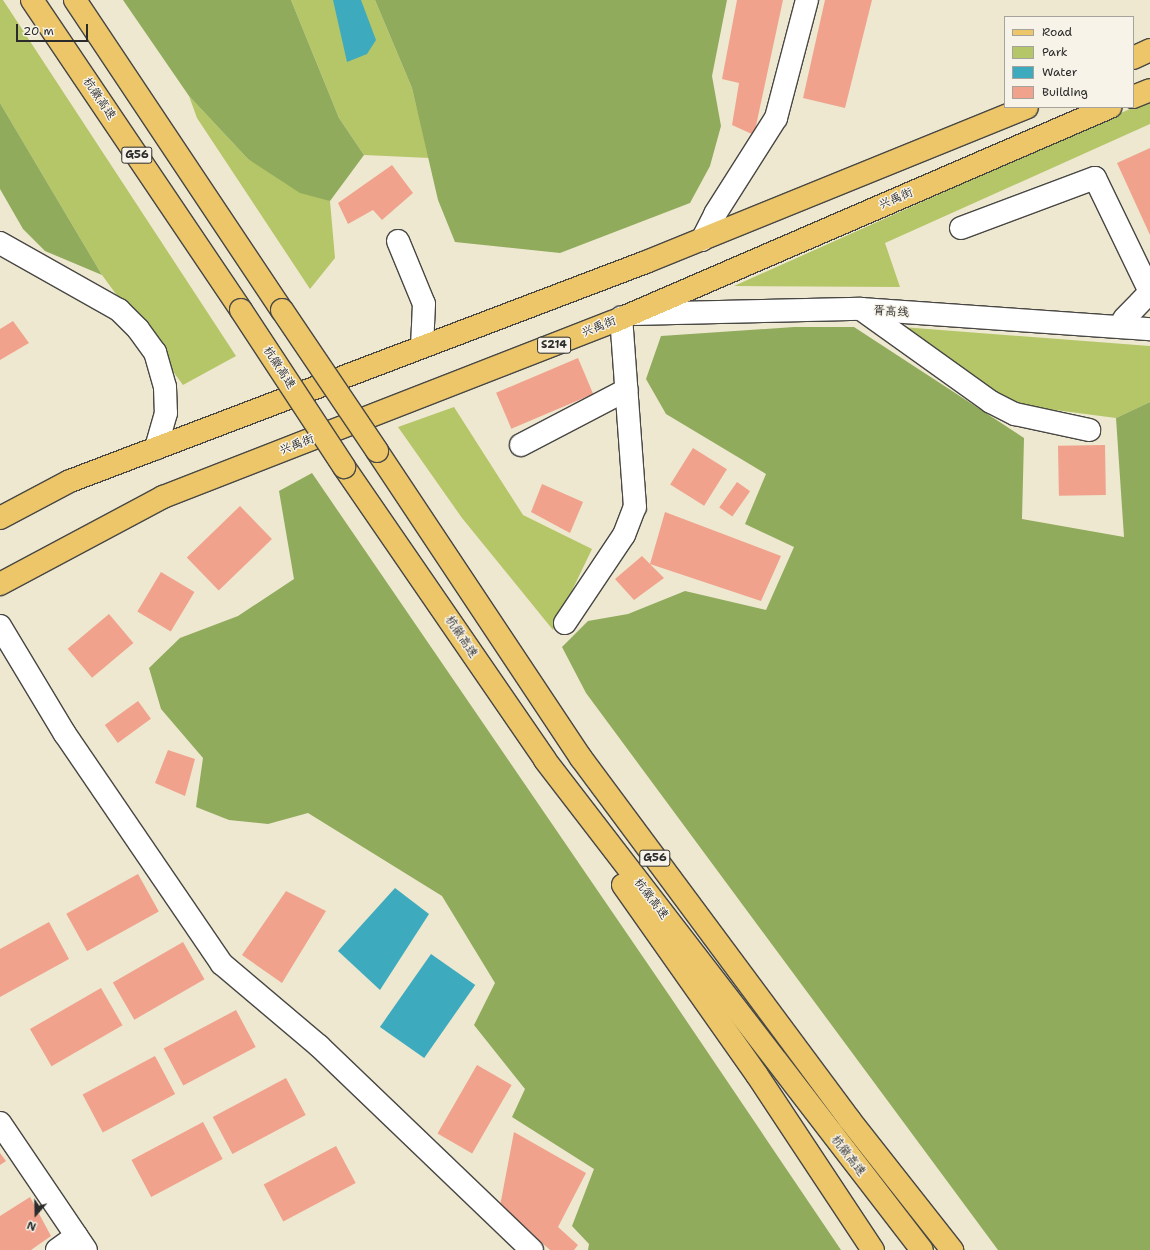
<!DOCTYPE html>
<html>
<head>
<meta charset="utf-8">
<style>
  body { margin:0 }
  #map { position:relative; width:1150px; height:1250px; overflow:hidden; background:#eee8d0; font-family:"Shantell Sans","LXGW WenKai TC",sans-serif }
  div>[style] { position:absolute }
  .green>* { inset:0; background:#b5c668 }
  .forest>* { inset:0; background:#90ab5c }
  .water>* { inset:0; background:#3eaabd; transform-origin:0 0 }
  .building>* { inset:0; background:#f0a28d; transform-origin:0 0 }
  .roads { filter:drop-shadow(1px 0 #484744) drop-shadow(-1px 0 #484744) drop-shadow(0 1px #484744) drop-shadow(0 -1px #484744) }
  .minor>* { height:22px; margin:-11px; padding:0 11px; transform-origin:11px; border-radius:11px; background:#fff }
  .major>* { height:22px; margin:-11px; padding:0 11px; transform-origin:11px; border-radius:11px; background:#ecc669 }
  .highway>* { height:22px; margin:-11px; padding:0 11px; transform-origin:11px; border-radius:11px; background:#ecc669 }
  .bridges { filter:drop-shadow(1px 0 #484744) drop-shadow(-1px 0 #484744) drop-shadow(0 1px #484744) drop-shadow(0 -1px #484744) }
  .highway-bridge>* { height:22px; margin:-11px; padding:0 11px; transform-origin:11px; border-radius:11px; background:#ecc669 }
  span { translate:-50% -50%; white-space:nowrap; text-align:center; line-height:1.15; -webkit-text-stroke:3px #f7f3e8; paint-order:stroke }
  .shield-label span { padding:1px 3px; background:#f7f3e8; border:1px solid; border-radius:3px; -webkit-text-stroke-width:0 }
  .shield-label { font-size:11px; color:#2b2b2b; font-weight:700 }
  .street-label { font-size:12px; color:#2b2b2b }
  .legend { position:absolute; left:1004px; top:16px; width:130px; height:92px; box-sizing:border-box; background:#f7f3e8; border:1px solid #a5a39c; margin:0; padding:5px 7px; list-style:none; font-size:12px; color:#2b2b2b }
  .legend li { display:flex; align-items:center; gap:8px; height:20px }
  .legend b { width:20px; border:1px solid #a5a39c }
  .north { position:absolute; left:16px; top:1194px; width:40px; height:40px; -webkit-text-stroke:3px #f7f3e8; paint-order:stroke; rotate:200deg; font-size:11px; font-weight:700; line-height:16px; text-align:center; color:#2b2b2b }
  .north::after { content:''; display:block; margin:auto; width:14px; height:18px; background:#2b2b2b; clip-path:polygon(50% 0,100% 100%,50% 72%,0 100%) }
  .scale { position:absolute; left:16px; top:24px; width:72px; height:18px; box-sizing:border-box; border:2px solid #2b2b2b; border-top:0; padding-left:5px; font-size:12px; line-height:14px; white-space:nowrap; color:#2b2b2b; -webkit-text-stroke:3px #f7f3e8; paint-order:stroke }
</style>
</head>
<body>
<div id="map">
  <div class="green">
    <div style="clip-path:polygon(0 0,3px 0,236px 356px,183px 385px,102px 275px,0 103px)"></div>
    <div style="clip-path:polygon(291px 0,375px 0,412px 88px,429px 158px,364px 155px,339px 118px)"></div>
    <div style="clip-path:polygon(189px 96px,248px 159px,330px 201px,335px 258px,310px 289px,197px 118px)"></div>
    <div style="clip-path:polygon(1150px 100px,1150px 124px,885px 243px,900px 287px,734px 286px)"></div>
    <div style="clip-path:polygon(902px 327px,1150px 346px,1150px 402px,1116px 418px,1032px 407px,1004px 397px)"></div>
    <div style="clip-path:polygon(454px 407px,523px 515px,592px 549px,553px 630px,462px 518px,398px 427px)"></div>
  </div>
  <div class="forest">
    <div style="clip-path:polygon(123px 0,291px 0,339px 118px,364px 155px,330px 201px,300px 193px,248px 159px,189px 96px)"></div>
    <div style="clip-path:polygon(375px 0,727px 0,712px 76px,721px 126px,710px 166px,690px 203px,560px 253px,455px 242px,438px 200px,412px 88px)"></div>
    <div style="clip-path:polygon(0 103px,102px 275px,45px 251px,23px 229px,0 189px)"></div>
    <div style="clip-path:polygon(794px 327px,854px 327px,1024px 438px,1022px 519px,1124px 537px,1116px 418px,1150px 402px,1150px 1250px,998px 1250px,586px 693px,562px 647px,588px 621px,628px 614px,685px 591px,766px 610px,794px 547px,745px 524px,766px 474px,666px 414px,646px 379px,661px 336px)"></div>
    <div style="clip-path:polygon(312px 473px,669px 995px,841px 1250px,588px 1250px,589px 1244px,572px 1226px,594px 1169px,512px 1117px,525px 1089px,474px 1025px,495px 983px,442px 896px,308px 813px,268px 824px,229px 820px,196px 807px,203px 758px,161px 709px,149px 668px,180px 638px,238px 616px,294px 579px,279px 491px)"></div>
  </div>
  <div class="water">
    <div style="clip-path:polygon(333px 0,361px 0,376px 40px,367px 54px,347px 62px)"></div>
    <div style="clip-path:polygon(395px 888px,429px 914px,380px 990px,338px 951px)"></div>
    <div style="left:431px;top:954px;width:54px;height:89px;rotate:35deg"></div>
  </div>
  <div class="building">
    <div style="clip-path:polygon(737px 0,783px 0,754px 135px,732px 125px,739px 83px,722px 79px)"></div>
    <div style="clip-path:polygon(825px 0,872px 0,845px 108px,803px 98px)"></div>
    <div style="clip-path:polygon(1150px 148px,1150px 235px,1117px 163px)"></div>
    <div style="clip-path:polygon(392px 165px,413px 193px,382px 220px,373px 210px,348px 224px,338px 203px)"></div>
    <div style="clip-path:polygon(13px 321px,29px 343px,0 360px,0 329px)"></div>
    <div style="left:578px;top:358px;width:39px;height:89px;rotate:67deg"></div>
    <div style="left:1105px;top:445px;width:50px;height:47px;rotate:89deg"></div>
    <div style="left:693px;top:448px;width:40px;height:43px;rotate:32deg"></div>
    <div style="left:737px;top:482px;width:16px;height:31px;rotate:35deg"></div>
    <div style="clip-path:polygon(542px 484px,583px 502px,570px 533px,531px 512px)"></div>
    <div style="left:240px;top:506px;width:46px;height:74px;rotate:46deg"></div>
    <div style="clip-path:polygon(665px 512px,781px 556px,761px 601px,650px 564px,664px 578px,634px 600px,615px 579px,642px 556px,650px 564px)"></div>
    <div style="left:161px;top:572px;width:39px;height:46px;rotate:31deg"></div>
    <div style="left:109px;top:614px;width:38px;height:54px;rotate:50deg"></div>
    <div style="left:138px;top:701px;width:22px;height:41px;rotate:54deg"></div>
    <div style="clip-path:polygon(168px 750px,195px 759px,185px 796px,155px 783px)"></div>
    <div style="left:138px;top:874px;width:43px;height:82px;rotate:61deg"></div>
    <div style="clip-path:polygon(286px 891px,326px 911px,282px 983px,242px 955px)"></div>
    <div style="clip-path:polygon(49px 922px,69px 959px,0 997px,0 949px)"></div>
    <div style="left:183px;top:942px;width:43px;height:81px;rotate:60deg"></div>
    <div style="left:101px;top:988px;width:43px;height:82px;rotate:60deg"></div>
    <div style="left:236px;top:1010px;width:42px;height:82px;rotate:62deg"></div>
    <div style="left:155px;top:1056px;width:43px;height:82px;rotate:62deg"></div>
    <div style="left:477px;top:1065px;width:40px;height:79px;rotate:30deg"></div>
    <div style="left:286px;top:1078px;width:42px;height:83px;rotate:62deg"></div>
    <div style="left:203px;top:1122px;width:42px;height:81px;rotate:62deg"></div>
    <div style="clip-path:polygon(514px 1132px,586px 1173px,558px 1227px,578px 1245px,574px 1250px,550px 1250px,500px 1206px)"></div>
    <div style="left:336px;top:1146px;width:42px;height:82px;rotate:62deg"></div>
    <div style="clip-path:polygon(0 1153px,6px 1161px,0 1165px)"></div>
    <div style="clip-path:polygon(30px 1197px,51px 1236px,31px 1250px,0 1250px,0 1216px)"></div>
  </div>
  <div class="roads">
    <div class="minor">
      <div style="left:961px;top:228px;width:143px;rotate:-20.5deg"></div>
      <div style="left:1095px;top:178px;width:127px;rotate:64.2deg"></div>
      <div style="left:702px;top:240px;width:29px;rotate:-63deg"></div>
      <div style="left:715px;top:214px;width:114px;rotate:-57.6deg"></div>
      <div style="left:776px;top:118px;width:122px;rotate:-75.3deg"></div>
      <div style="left:398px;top:241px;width:68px;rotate:67.6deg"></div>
      <div style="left:424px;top:304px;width:43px;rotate:92.7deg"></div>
      <div style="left:0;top:243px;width:137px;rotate:29.4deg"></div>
      <div style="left:119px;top:310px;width:27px;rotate:45deg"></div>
      <div style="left:138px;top:329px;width:29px;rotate:54deg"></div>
      <div style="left:155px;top:352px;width:36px;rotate:74deg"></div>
      <div style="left:165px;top:387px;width:26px;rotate:88deg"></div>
      <div style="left:166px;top:413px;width:37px;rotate:106deg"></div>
      <div style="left:861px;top:309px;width:160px;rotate:35.6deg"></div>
      <div style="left:991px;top:402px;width:27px;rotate:27deg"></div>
      <div style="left:1015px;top:414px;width:76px;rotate:12.2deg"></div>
      <div style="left:632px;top:314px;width:229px;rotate:-1.3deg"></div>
      <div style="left:861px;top:309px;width:290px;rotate:4deg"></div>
      <div style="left:1124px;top:319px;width:37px;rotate:-46deg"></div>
      <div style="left:521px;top:445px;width:119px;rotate:-27.6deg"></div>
      <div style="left:565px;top:623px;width:106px;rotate:-56.2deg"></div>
      <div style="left:624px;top:535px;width:30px;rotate:-69deg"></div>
      <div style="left:635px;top:507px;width:190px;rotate:-94.2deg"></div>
      <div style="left:0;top:626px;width:126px;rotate:59deg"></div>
      <div style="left:65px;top:734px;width:278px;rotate:55.7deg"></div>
      <div style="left:222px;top:964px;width:127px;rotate:40.2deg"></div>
      <div style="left:319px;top:1046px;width:295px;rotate:43.8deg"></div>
      <div style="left:0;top:1123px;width:153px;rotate:55.9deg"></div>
      <div style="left:57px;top:1250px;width:24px;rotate:-36deg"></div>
    </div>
    <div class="major">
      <div style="left:1133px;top:58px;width:19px;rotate:-25deg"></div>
      <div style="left:1133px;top:97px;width:18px;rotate:-22deg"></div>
      <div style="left:0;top:518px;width:79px;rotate:-27.9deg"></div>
      <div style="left:70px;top:481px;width:616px;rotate:-20.82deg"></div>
      <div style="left:646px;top:262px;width:411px;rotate:-22.1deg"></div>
      <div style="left:0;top:584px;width:185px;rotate:-28.1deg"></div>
      <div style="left:163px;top:497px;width:483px;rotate:-21.3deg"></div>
      <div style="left:613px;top:322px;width:542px;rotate:-23.39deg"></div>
    </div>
    <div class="highway">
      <div style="left:32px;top:0;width:374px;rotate:56deg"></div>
      <div style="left:75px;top:0;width:373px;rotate:56.3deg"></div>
      <div style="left:377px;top:451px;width:369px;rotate:56.4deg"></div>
      <div style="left:581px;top:758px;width:450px;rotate:53.4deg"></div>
      <div style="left:849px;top:1119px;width:167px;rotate:51.8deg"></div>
      <div style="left:344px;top:467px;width:355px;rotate:55.5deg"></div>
      <div style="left:545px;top:760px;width:618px;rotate:52.43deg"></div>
      <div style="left:623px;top:885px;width:232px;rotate:54.8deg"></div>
      <div style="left:757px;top:1075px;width:210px;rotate:56.5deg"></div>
    </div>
  </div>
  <div class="bridges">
    <div class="highway-bridge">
      <div style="left:241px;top:310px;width:188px;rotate:56.7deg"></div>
      <div style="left:282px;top:310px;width:170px;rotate:56deg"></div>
    </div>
  </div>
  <div class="shield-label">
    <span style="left:137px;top:155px">G56</span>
    <span style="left:554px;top:345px">S214</span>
    <span style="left:655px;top:858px">G56</span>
  </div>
  <div class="street-label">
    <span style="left:99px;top:99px;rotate:56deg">杭徽高速</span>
    <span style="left:896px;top:199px;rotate:-23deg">兴禹街</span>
    <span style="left:891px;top:312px;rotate:4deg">胥高线</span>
    <span style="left:599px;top:327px;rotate:-22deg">兴禹街</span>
    <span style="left:279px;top:368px;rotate:57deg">杭徽高速</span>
    <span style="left:297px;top:445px;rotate:-21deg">兴禹街</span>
    <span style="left:461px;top:637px;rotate:56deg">杭徽高速</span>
    <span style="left:651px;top:899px;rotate:53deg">杭徽高速</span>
    <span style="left:848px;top:1156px;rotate:52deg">杭徽高速</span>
  </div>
  <ul class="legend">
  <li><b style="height:5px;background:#ecc669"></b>Road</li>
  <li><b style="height:11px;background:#b5c668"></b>Park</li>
  <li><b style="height:11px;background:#3eaabd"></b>Water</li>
  <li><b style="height:11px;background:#f0a28d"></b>Building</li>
  </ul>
  <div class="north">N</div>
  <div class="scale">20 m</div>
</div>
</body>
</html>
